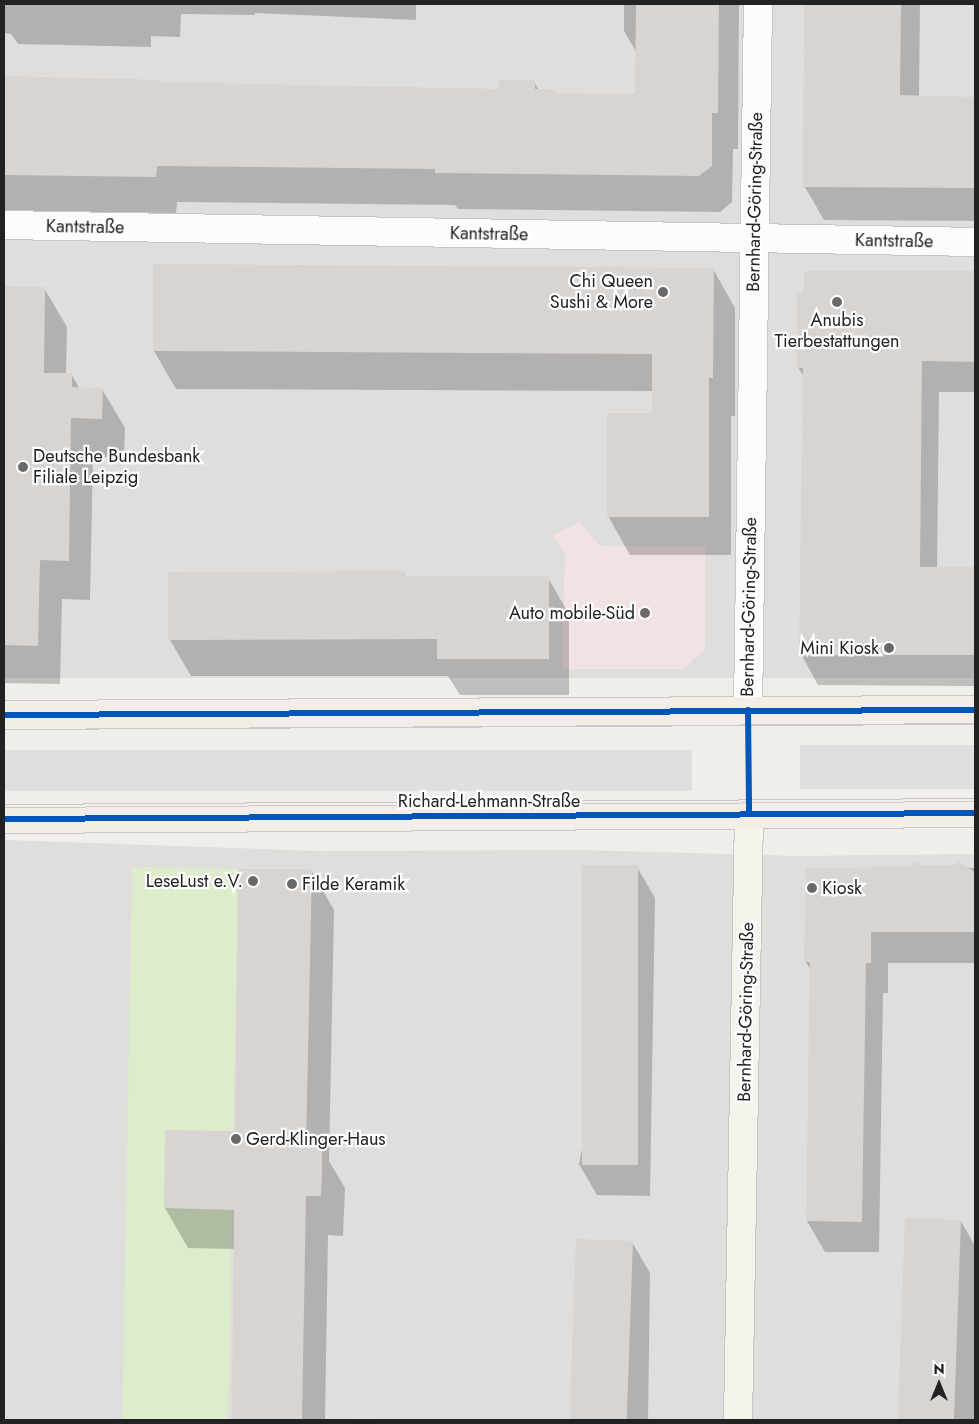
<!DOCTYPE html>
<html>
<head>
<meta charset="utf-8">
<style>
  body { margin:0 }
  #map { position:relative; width:979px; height:1424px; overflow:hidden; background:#f0eeeb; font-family:Jost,sans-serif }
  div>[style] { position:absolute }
  .residential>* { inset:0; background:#dfdedc; transform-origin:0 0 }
  .commercial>* { inset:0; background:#f1e3e1 }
  .grass>* { inset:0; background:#ddeccb; transform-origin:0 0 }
  .parking>* { inset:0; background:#e0dfde; transform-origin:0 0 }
  .shadow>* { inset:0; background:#0003 }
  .building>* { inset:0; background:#d7d4d2; transform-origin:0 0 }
  .roads { filter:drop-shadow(1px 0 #c9c8c7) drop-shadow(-1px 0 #c9c8c7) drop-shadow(0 1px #c9c8c7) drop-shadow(0 -1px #c9c8c7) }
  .street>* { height:28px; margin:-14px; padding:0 14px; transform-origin:14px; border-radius:14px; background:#fdfcfc }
  .secondary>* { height:28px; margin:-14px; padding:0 14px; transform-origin:14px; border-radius:14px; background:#f4f4ed }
  .primary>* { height:28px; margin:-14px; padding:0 14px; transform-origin:14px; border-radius:14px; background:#f3ede7 }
  .tram>* { height:1px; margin:-0.5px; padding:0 0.5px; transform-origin:0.5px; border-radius:0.5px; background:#ccc }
  .cycleway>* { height:6px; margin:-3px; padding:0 3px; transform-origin:3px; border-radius:3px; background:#0057b8 }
  .dots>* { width:14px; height:14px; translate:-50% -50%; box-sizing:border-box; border:2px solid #fff; border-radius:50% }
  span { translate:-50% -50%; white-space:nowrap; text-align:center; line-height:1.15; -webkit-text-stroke:4.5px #fff; paint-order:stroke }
  .street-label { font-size:18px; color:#222 }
  .poi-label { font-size:18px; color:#222 }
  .right { translate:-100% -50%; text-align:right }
  .left { translate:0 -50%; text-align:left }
  .frame { position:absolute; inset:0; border:5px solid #222; pointer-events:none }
  .north { position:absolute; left:914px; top:1359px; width:50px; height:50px; -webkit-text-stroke:4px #fff; paint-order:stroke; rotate:0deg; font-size:14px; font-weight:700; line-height:20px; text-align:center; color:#222 }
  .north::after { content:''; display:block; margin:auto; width:18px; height:22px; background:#222; clip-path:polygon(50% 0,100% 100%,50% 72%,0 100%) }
</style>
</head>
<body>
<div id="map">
  <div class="residential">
    <div style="left:4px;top:4px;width:971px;height:674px"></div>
    <div style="clip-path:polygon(4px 840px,318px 851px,582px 850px,798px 856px,975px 854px,975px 1420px,4px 1420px)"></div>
  </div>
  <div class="commercial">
    <div style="clip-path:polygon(580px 522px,600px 546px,705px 547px,705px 649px,683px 669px,562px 669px,565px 554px,552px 535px)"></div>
  </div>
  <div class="grass">
    <div style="left:132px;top:867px;width:106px;height:553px;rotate:1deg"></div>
  </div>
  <div class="parking">
    <div style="left:975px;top:745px;width:44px;height:175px;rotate:90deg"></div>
    <div style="left:692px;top:750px;width:41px;height:688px;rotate:90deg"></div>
    <div style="left:360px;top:872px;width:25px;height:333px"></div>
    <div style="clip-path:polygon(12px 1078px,112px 1079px,108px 1420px,4px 1420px,4px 1190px)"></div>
    <div style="left:356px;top:1262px;width:26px;height:158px;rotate:2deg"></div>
  </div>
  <div class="shadow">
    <div style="clip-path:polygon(4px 4px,416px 4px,416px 20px,255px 13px,255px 15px,181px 14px,180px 37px,151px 36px,151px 47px,18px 44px,11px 34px,4px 33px)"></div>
    <div style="clip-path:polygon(624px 4px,739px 4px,738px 149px,733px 149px,732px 202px,720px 212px,458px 209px,455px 205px,177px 202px,176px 213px,4px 211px,4px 77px,159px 81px,160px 83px,500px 90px,534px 82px,539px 90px,553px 90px,556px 94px,636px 95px,637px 53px,624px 31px)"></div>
    <div style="clip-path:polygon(805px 4px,920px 4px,919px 97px,975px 98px,975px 221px,824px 220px,805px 187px)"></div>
    <div style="clip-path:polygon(713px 269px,735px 308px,735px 416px,731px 416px,731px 555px,630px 555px,608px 516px,653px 414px,653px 391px,176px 389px,154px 351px)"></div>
    <div style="clip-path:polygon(805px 272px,975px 273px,975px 392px,939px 392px,937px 569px,975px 569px,975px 686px,818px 685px,801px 654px,804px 377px,798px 367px)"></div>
    <div style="clip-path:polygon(4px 287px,44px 288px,67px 327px,66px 374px,71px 374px,80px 389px,102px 389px,125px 428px,124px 457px,93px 457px,90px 600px,62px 599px,60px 684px,4px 683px)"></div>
    <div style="clip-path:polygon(403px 572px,406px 578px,548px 578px,569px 614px,569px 695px,460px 695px,448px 676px,191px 676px,170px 640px)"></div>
    <div style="clip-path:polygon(637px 867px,655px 898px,650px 1196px,597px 1195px,579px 1164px)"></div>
    <div style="clip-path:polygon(923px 867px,975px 868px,975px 963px,888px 963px,888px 993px,883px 993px,879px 1252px,825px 1252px,807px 1221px,812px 972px,806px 962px,911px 868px)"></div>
    <div style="clip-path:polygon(311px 870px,334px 910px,329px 1161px,345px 1188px,343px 1236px,328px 1235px,325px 1420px,233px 1420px,235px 1249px,188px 1248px,165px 1208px,236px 1132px)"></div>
    <div style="clip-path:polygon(906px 1220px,961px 1221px,975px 1246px,975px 1420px,903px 1420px)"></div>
    <div style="clip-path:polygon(578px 1241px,632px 1242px,650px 1273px,648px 1420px,574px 1420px)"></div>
  </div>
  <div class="building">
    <div style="clip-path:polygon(636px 4px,719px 4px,718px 113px,712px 113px,712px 166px,699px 176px,435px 173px,435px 169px,157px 166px,156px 177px,4px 175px,4px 76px,159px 80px,159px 82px,499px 89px,499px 80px,535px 80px,535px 89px,554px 89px,554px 93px,635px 94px)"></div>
    <div style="clip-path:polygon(804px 4px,901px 4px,900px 95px,975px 97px,975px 188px,803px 187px)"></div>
    <div style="clip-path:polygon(153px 264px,714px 268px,713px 378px,709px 378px,709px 517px,607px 517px,607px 413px,652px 413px,652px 354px,153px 351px)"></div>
    <div style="clip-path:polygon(804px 271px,975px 271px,975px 362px,922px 361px,920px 567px,975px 567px,975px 655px,799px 655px,803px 368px,797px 368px,797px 293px,804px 293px)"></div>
    <div style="clip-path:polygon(4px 286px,45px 287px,44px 373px,72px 373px,72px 387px,103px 388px,102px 419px,71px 418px,69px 561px,40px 560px,38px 646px,4px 645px)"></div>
    <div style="clip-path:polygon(404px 571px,404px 576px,549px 576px,549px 659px,437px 659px,437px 639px,168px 640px,168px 572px)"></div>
    <div style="clip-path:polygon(917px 862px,923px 865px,954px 865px,959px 862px,975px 872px,975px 932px,871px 932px,871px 963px,866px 963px,862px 1222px,806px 1221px,810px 962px,804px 962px,806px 868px,910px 867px)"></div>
    <div style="left:582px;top:865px;width:56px;height:300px"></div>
    <div style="clip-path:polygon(238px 869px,312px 869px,306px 1147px,322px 1147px,322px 1173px,321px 1196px,306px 1196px,302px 1420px,232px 1420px,234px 1210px,164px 1208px,165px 1130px,235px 1131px)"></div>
    <div style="left:905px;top:1218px;width:56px;height:202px;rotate:2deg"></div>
    <div style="left:576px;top:1239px;width:57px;height:181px;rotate:2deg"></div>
  </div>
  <div class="roads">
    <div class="street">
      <div style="left:4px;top:225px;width:971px;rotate:1deg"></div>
      <div style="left:748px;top:710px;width:706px;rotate:-89.19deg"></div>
    </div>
    <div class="secondary">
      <div style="left:738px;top:1420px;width:606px;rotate:-88.96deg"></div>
    </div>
    <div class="primary">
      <div style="left:4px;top:715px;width:971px;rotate:-0.3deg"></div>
      <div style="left:4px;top:819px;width:971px;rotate:-0.35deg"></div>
    </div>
  </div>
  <div class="tram">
    <div style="left:4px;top:729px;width:971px;rotate:-0.35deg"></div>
    <div style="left:4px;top:807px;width:971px;rotate:-0.35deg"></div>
  </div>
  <div class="cycleway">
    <div style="left:748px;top:710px;width:104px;rotate:89.4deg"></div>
    <div style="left:4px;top:715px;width:971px;rotate:-0.3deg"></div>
    <div style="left:4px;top:819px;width:971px;rotate:-0.35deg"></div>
  </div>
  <div class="dots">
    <div style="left:663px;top:292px;background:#6a6968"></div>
    <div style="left:837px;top:302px;background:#6a6968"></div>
    <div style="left:23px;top:467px;background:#6a6968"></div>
    <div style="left:645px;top:613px;background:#6a6968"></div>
    <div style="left:889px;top:648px;background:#6a6968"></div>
    <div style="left:253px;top:881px;background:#6a6968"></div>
    <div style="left:292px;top:884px;background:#6a6968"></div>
    <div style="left:812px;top:888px;background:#6a6968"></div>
    <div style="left:236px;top:1139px;background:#6a6968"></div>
  </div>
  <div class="street-label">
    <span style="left:755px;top:202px;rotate:-89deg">Bernhard-Göring-Straße</span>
    <span style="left:85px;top:227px;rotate:1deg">Kantstraße</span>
    <span style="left:489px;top:234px;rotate:1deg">Kantstraße</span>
    <span style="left:894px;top:241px;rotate:1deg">Kantstraße</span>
    <span style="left:749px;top:607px;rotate:-89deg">Bernhard-Göring-Straße</span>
    <span style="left:489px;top:801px">Richard-Lehmann-Straße</span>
    <span style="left:746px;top:1012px;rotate:-89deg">Bernhard-Göring-Straße</span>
  </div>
  <div class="poi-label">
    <span class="right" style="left:653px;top:292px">Chi Queen<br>Sushi &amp; More</span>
    <span style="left:837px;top:331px">Anubis<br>Tierbestattungen</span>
    <span class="left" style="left:33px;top:467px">Deutsche Bundesbank<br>Filiale Leipzig</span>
    <span class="right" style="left:635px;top:613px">Auto mobile-Süd</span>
    <span class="right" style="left:879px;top:648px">Mini Kiosk</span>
    <span class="right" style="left:243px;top:881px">LeseLust e.V.</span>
    <span class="left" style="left:302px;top:884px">Filde Keramik</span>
    <span class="left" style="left:822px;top:888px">Kiosk</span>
    <span class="left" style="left:246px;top:1139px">Gerd-Klinger-Haus</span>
  </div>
  <div class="frame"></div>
  <div class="north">N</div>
</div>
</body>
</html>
